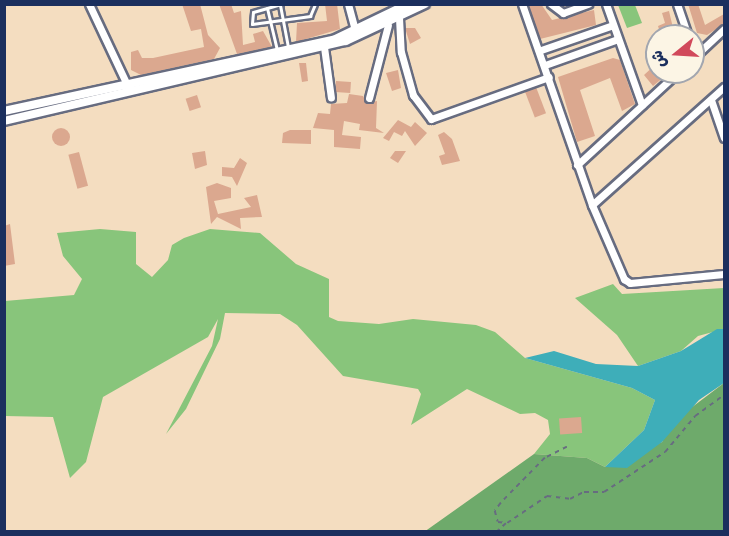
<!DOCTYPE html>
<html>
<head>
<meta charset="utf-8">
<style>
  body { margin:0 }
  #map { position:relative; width:729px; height:536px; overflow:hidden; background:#f4ddc0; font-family:"Indie Flower","Playpen Sans Arabic",sans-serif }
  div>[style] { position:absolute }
  .green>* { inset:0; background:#88c57b }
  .forest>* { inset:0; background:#6eaa6b }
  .water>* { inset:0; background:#3eaeb9 }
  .building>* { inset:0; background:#dba88f; transform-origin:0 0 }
  .round { border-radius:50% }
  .path>* { height:1.5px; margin-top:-0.75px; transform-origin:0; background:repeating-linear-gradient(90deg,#676c80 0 4.5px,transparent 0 9px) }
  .roads { filter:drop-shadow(2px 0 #676c80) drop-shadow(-2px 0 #676c80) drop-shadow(0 2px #676c80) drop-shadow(0 -2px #676c80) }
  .service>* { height:3px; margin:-1.5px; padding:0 1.5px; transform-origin:1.5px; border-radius:1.5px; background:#fff }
  .minor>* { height:7px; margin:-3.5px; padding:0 3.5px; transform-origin:3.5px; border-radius:3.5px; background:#fff }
  .tertiary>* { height:8px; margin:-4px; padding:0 4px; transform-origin:4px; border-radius:4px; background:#fff }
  span { translate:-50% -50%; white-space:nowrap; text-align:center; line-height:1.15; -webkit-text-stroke:4.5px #fcf5e5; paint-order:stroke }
  .frame { position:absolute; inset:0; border:6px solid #1b2f5e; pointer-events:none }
  .north { position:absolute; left:645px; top:24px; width:60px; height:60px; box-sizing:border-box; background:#fcf5e5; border:2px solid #a2a6af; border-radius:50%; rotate:252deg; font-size:16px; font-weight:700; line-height:24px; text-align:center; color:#1b2f5e }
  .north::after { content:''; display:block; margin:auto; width:21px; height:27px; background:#d1495b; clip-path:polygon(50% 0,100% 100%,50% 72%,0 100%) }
</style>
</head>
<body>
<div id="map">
  <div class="green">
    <div style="clip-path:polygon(618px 5px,635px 5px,642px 23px,627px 28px)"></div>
    <div style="clip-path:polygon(100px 229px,136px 232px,136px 264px,152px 277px,168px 260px,172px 245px,184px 238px,210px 229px,260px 233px,296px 264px,329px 279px,329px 317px,338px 321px,379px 324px,413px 319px,476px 325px,495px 332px,525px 358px,632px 388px,655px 400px,644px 430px,605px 467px,587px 458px,534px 454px,550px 434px,548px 420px,535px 413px,520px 414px,467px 389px,411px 425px,421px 394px,418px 389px,343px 376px,297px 325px,280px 314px,225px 313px,220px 339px,186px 409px,166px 434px,212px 346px,218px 319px,208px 337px,103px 397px,86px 462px,70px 478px,53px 417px,5px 416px,5px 301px,74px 295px,82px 279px,63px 256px,57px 233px)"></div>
    <div style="clip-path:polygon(613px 284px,622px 294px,724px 288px,724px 329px,698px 336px,681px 351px,638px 366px,617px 335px,575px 298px)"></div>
  </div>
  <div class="forest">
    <div style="clip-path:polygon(724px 383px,724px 531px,424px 532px,534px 454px,587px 458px,605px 467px,662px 442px,675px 420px)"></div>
  </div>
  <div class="water">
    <div style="clip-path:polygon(717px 329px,724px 329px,724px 383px,699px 400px,662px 442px,627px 468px,605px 467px,644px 430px,655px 400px,632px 388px,525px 358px,554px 351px,596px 364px,638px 366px,681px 351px)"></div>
  </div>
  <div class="building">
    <div style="clip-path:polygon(182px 4px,200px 4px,208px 35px,220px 48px,214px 59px,141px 75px,131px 70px,131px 52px,138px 50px,142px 58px,153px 58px,204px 47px,201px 29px,191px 31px)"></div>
    <div style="clip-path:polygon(219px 4px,231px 4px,234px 13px,241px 11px,243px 45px,255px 42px,253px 34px,263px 31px,272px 47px,237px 54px)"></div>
    <div style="clip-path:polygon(325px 4px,337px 4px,340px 29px,296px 42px,297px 23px,327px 21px)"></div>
    <div style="clip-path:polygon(541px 4px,552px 20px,594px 10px,596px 25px,540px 39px,528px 5px)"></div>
    <div style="clip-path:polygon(688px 4px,698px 4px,705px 25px,724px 14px,724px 24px,707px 35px,697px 33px)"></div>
    <div style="clip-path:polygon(669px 11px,673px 28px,678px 36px,661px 36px,658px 26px,665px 23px,662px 13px)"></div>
    <div style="clip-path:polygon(405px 28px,415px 28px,421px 38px,410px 44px)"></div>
    <div style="clip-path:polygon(613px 58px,620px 60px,635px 104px,622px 111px,610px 78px,580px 90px,595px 136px,577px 142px,558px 77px)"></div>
    <div style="clip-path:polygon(299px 63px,306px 63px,308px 81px,302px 82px)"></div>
    <div style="clip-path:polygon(657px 63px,657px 72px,670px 72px,653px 86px,644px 75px)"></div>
    <div style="clip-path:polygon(398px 70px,401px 88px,392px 91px,386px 73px)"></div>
    <div style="left:336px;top:81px;width:15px;height:11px;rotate:4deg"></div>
    <div style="left:536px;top:87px;width:28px;height:12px;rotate:69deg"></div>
    <div style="clip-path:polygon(349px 94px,363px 96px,367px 103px,377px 101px,376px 128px,384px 133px,359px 130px,360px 124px,344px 121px,342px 135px,361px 137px,360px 149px,334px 147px,334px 130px,313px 128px,318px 113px,330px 114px,331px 104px,347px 103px)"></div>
    <div style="left:197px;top:95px;width:13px;height:12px;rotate:72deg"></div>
    <div style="clip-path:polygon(398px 120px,411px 127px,415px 122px,427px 133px,415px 146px,405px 131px,402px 136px,394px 132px,389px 141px,383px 138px)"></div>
    <div class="round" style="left:52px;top:128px;width:18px;height:18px"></div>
    <div style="clip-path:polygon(290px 130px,311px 130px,311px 144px,282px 143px,283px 133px)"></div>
    <div style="clip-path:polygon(444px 132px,452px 139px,460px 161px,442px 165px,439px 156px,445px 154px,438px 135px)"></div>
    <div style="clip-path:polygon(205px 151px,207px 165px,195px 169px,192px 153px)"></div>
    <div style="clip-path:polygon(395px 151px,406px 151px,398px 163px,390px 158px)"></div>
    <div style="left:79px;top:152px;width:35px;height:11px;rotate:75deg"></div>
    <div style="clip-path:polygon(240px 158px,247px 163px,237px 186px,232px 177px,222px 176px,222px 167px,234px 168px)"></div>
    <div style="clip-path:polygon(217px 183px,231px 188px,231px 198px,214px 201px,218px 214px,251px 207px,244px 198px,257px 195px,262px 217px,240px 218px,241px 229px,217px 217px,211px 224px,206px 187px)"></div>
    <div style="clip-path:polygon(10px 224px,15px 264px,4px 266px,4px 226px)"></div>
    <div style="left:581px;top:417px;width:16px;height:22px;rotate:86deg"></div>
  </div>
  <div class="path">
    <div style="left:567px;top:447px;width:25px;rotate:153deg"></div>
    <div style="left:545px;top:458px;width:63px;rotate:134.4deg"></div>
    <div style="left:501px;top:503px;width:10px;rotate:127deg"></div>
    <div style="left:495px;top:511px;width:11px;rotate:75deg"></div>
    <div style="left:498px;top:522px;width:9px;rotate:6deg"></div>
    <div style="left:507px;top:523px;width:48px;rotate:-34deg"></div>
    <div style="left:547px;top:496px;width:23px;rotate:7deg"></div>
    <div style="left:570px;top:499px;width:16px;rotate:-27deg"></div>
    <div style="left:584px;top:492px;width:20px"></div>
    <div style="left:604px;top:492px;width:73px;rotate:-33.3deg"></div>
    <div style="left:665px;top:452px;width:47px;rotate:-50.2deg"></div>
    <div style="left:695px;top:416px;width:36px;rotate:-36deg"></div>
    <div style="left:496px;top:532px;width:13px;rotate:-42deg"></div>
  </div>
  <div class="roads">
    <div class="service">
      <div style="left:281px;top:4px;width:29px;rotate:164deg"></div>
      <div style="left:253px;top:12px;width:12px;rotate:95deg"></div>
      <div style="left:252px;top:24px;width:59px;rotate:-7.9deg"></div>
      <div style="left:310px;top:16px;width:13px;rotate:-67deg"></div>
      <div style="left:280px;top:5px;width:43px;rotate:79.2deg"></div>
      <div style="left:267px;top:8px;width:43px;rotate:76.6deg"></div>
    </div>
    <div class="minor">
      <div style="left:89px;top:4px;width:94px;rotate:64.8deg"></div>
      <div style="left:348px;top:4px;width:30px;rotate:75deg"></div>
      <div style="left:522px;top:4px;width:213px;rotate:70.8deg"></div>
      <div style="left:551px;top:4px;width:15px;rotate:37deg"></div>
      <div style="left:563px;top:13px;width:27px;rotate:-20deg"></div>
      <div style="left:606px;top:4px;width:107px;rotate:70.4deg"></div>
      <div style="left:677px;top:4px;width:34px;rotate:71deg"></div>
      <div style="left:399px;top:18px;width:34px;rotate:87deg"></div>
      <div style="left:401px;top:52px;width:45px;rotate:74.4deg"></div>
      <div style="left:413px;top:95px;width:30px;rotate:53deg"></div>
      <div style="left:431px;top:119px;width:125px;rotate:-19.6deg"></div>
      <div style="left:324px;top:47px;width:51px;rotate:82.2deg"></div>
      <div style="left:541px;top:50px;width:76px;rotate:-19.1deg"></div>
      <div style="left:693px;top:58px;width:42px;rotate:-43.1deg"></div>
      <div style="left:545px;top:65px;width:77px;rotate:-19.6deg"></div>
      <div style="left:724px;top:87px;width:177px;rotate:138.2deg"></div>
      <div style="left:592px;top:205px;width:81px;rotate:66.6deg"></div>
      <div style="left:624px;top:279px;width:7px;rotate:34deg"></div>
      <div style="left:630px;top:283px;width:94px;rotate:-5.5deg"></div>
      <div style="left:369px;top:98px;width:75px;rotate:-75.4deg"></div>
      <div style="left:711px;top:100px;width:40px;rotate:71.1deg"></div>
      <div style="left:577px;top:165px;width:137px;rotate:-42.6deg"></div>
    </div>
    <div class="tertiary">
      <div style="left:4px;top:111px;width:337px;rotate:-12.2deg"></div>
      <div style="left:333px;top:40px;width:83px;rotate:-25.6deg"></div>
      <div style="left:4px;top:121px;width:351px;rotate:-13.2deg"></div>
      <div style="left:346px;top:41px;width:87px;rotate:-25.1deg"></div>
    </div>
  </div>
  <div class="frame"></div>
  <div class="north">ش</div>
</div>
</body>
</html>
